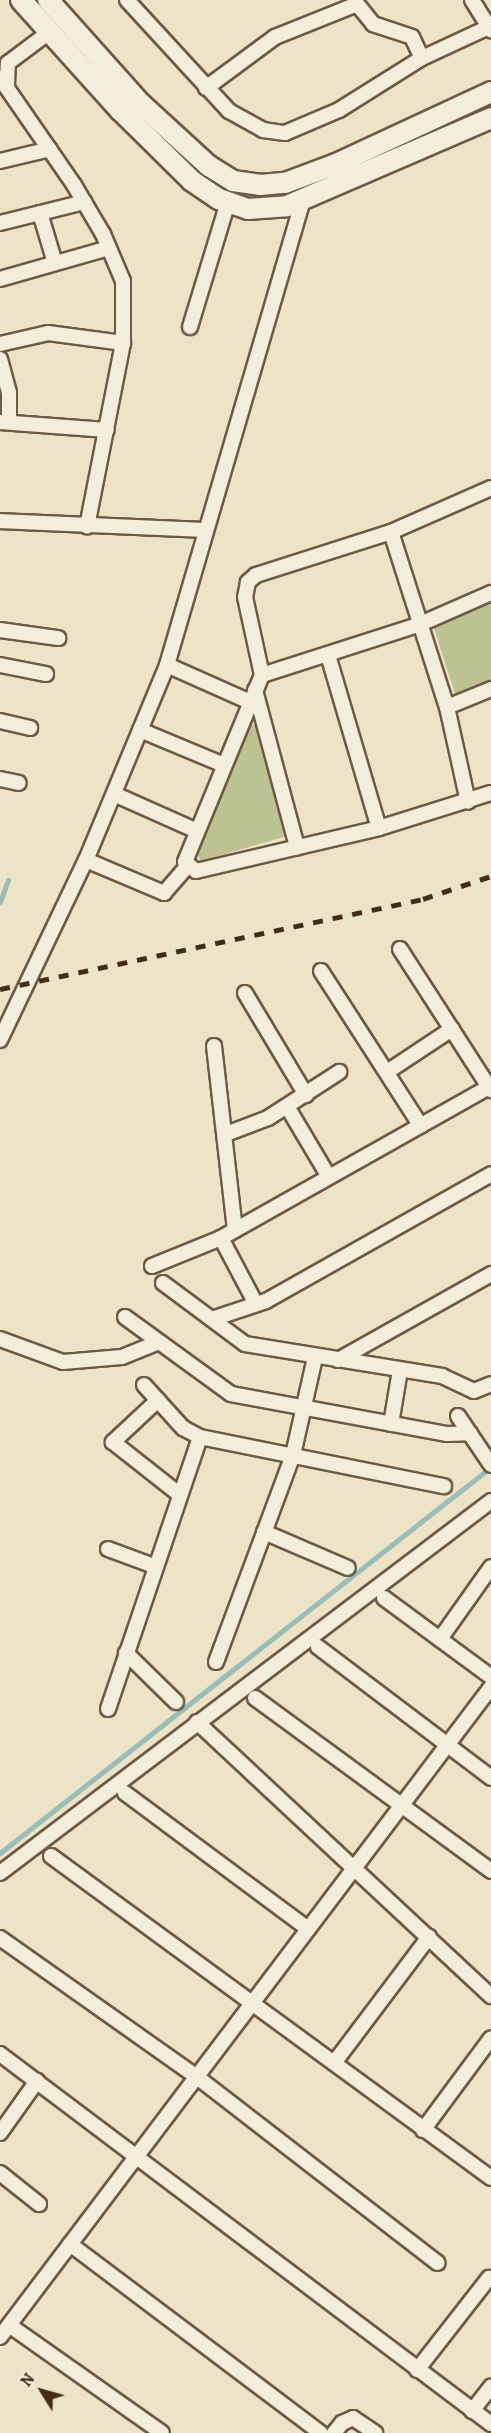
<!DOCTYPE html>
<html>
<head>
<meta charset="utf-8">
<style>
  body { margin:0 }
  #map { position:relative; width:491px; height:2433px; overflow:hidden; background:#ede3c7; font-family:Alegreya,serif }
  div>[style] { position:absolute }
  .green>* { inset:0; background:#bdc292 }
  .stream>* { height:4.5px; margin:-2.25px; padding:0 2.25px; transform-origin:2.25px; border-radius:2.25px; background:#9abdba }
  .roads { filter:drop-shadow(2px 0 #6d5a44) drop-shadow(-2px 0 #6d5a44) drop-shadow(0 2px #6d5a44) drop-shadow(0 -2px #6d5a44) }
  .minor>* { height:14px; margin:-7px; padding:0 7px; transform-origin:7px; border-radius:7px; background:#f3eddb }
  .secondary>* { height:20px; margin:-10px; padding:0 10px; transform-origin:10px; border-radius:10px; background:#f3eddb }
  .rail>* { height:4.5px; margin-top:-2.25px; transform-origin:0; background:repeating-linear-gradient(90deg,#422d18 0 10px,transparent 0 20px) }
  span { translate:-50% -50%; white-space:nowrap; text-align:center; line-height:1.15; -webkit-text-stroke:6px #f3eddb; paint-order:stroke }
  .north { position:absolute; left:12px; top:2361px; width:60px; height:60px; -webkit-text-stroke:4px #f3eddb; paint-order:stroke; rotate:307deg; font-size:16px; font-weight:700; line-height:24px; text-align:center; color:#422d18 }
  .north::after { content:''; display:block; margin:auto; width:21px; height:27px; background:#422d18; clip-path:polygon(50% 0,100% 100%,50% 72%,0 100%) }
</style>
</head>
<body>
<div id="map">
  <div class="green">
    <div style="clip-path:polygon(491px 598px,491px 683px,456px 697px,433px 625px)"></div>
    <div style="clip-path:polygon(250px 725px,257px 725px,287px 836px,201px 861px,196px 852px)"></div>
  </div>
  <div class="stream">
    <div style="left:0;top:902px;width:23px;rotate:-70deg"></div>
    <div style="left:0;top:1853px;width:625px;rotate:-38.17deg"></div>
  </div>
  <div class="roads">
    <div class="minor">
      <div style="left:127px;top:0;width:151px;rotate:47.4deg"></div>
      <div style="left:229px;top:111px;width:39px;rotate:29deg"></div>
      <div style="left:263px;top:130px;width:22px;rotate:8deg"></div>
      <div style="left:285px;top:133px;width:59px;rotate:-23.1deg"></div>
      <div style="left:339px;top:110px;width:98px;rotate:-32.1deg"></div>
      <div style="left:422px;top:58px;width:76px;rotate:-24.9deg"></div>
      <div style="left:472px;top:0;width:36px;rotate:58deg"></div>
      <div style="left:0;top:78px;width:130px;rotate:55.3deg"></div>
      <div style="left:74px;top:185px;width:57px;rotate:59.4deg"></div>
      <div style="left:103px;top:234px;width:51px;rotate:66.9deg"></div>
      <div style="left:123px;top:281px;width:62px;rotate:90deg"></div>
      <div style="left:123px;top:343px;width:187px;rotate:101.1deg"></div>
      <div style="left:7px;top:86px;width:23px;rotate:-88deg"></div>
      <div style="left:8px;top:63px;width:50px;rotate:-36.9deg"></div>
      <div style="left:206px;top:88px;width:86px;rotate:-36.5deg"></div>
      <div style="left:275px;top:37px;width:88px;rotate:-21.9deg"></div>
      <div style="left:357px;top:4px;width:26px;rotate:51deg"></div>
      <div style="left:373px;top:24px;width:41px;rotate:18.4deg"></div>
      <div style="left:412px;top:37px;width:23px;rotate:65deg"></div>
      <div style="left:0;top:161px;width:51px;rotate:-13.5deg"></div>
      <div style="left:40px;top:213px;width:52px;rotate:73.3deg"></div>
      <div style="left:0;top:223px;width:87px;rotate:-14deg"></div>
      <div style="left:0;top:279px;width:113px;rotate:-15.9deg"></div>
      <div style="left:190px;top:327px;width:131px;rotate:-73.1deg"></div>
      <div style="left:0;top:344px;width:49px;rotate:-12.9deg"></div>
      <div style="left:48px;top:333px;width:76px;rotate:7.6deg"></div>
      <div style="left:0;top:359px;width:34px;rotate:75deg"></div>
      <div style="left:9px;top:392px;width:29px;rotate:90deg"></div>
      <div style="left:0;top:422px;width:107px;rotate:4.3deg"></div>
      <div style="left:491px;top:488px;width:109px;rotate:156.3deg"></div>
      <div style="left:391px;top:532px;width:142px;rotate:162.3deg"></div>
      <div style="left:256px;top:575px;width:11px;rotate:139deg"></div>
      <div style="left:248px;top:582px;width:15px;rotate:101deg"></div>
      <div style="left:245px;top:597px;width:80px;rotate:77.7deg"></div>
      <div style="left:262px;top:675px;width:202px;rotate:112.4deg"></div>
      <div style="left:185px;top:862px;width:14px;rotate:39deg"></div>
      <div style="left:196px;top:871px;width:188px;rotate:-13.2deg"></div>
      <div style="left:379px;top:828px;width:117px;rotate:-17.4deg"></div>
      <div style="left:0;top:521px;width:204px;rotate:2.5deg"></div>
      <div style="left:391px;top:532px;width:184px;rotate:72.3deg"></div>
      <div style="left:447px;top:707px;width:97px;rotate:77.5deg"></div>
      <div style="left:0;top:630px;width:59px;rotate:7.9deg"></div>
      <div style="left:328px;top:655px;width:180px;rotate:73.6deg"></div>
      <div style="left:0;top:665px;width:47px;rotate:11.1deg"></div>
      <div style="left:167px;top:665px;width:91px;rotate:24deg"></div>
      <div style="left:262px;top:675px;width:164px;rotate:-17.8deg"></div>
      <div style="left:418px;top:625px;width:80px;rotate:-23.7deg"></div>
      <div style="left:255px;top:690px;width:163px;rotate:75deg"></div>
      <div style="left:447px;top:707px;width:48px;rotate:-22.2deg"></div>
      <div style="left:0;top:721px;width:31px;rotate:13deg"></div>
      <div style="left:140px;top:730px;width:91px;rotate:22.6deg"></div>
      <div style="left:0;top:779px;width:19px;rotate:12deg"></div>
      <div style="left:114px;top:794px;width:91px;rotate:24deg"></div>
      <div style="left:86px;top:860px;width:85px;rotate:22.9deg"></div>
      <div style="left:164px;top:893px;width:35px;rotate:-49deg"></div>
      <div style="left:400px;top:949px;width:168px;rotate:57.2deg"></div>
      <div style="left:321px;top:971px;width:184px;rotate:57.2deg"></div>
      <div style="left:245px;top:993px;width:119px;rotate:59.1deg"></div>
      <div style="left:0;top:1040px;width:199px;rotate:-64.5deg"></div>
      <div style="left:86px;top:860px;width:211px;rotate:-67.4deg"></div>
      <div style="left:167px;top:665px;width:485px;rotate:-73.7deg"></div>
      <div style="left:214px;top:1046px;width:185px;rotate:83.5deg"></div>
      <div style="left:387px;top:1072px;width:78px;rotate:-33.5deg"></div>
      <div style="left:288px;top:1108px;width:80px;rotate:59.3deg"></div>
      <div style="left:226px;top:1134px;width:45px;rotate:-20.9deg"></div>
      <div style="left:268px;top:1118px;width:85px;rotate:-32.9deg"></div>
      <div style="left:221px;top:1238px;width:75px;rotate:62.1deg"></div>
      <div style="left:152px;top:1266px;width:74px;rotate:-22.1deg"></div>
      <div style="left:221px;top:1238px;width:308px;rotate:-29.4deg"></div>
      <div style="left:163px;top:1283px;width:102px;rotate:36.6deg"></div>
      <div style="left:245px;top:1344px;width:200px;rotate:9.2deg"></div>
      <div style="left:442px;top:1376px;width:35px;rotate:25deg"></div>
      <div style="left:474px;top:1391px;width:18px;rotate:-22deg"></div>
      <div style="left:125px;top:1317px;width:131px;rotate:36deg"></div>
      <div style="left:231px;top:1394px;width:220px;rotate:10.5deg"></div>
      <div style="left:447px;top:1434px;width:23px;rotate:-2deg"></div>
      <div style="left:212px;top:1319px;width:57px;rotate:-18.4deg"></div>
      <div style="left:266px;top:1301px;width:258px;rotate:-29.4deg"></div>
      <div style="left:0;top:1339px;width:67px;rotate:20.1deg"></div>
      <div style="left:63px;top:1362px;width:59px;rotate:-4.8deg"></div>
      <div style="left:122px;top:1357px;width:40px;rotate:-22deg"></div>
      <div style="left:338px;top:1360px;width:176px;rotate:-29.3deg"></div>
      <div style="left:144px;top:1385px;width:58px;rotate:47.8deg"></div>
      <div style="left:183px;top:1428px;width:19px;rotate:28deg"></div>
      <div style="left:158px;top:1400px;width:62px;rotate:137deg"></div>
      <div style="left:113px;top:1442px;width:85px;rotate:38.3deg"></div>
      <div style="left:458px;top:1416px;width:59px;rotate:56deg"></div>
      <div style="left:391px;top:1424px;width:55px;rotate:-80.5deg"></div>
      <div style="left:264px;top:1532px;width:91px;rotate:23.2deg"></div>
      <div style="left:108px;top:1549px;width:49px;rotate:20.3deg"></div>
      <div style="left:384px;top:1598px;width:133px;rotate:36.4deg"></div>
      <div style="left:440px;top:1639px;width:88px;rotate:-54.7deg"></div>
      <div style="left:318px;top:1647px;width:217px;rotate:37.1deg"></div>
      <div style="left:126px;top:1653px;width:70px;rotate:44.4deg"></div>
      <div style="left:216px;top:1662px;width:221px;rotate:-69.6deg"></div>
      <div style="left:293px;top:1455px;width:100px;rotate:-77.3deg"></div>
      <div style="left:255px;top:1698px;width:293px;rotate:36.2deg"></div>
      <div style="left:108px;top:1709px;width:287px;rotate:-71.3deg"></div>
      <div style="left:200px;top:1437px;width:249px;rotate:11.4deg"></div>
      <div style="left:197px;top:1722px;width:402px;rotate:43deg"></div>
      <div style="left:125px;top:1793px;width:228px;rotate:36.6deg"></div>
      <div style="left:51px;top:1856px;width:545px;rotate:36.2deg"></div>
      <div style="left:0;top:1873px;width:616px;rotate:-37.15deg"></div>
      <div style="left:0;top:1938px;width:241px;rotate:35.2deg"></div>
      <div style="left:197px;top:2077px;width:304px;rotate:37.7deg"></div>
      <div style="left:0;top:2054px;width:615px;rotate:37deg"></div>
      <div style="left:334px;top:2063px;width:158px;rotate:-53deg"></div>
      <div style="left:423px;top:2130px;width:114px;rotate:-53.5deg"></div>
      <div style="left:0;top:2133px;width:64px;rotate:-54.6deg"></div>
      <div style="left:0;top:2173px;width:50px;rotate:38.5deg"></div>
      <div style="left:70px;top:2244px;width:314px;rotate:37deg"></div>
      <div style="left:9px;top:2325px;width:187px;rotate:35.2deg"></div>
      <div style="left:0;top:2337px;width:815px;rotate:-52.93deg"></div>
      <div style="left:417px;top:2370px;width:117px;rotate:-52deg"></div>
      <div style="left:472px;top:2411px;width:31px;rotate:-52deg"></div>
      <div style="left:334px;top:2433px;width:13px;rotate:-51deg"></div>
      <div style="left:342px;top:2423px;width:12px;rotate:-24deg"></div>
      <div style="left:353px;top:2418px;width:27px;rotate:34deg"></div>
    </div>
    <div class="secondary">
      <div style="left:21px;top:0;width:149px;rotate:48deg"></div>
      <div style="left:121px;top:111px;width:100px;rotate:44.6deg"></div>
      <div style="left:192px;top:181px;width:32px;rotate:34deg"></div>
      <div style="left:219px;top:199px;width:31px;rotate:19deg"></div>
      <div style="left:248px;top:209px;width:39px;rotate:-4deg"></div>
      <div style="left:287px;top:206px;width:222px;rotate:-23.3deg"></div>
      <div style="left:48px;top:0;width:140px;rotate:48.2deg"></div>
      <div style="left:141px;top:104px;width:92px;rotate:42.4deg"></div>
      <div style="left:209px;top:166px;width:28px;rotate:32deg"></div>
      <div style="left:233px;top:181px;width:27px;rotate:8deg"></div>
      <div style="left:260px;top:185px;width:25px;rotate:-5deg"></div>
      <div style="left:285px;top:183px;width:54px;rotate:-20.4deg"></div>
      <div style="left:336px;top:164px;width:171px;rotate:-24.9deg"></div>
    </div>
  </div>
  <div class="rail">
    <div style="left:0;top:989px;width:432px;rotate:-12deg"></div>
    <div style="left:423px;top:899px;width:72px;rotate:-18.7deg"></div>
  </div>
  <div class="north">N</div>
</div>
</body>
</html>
